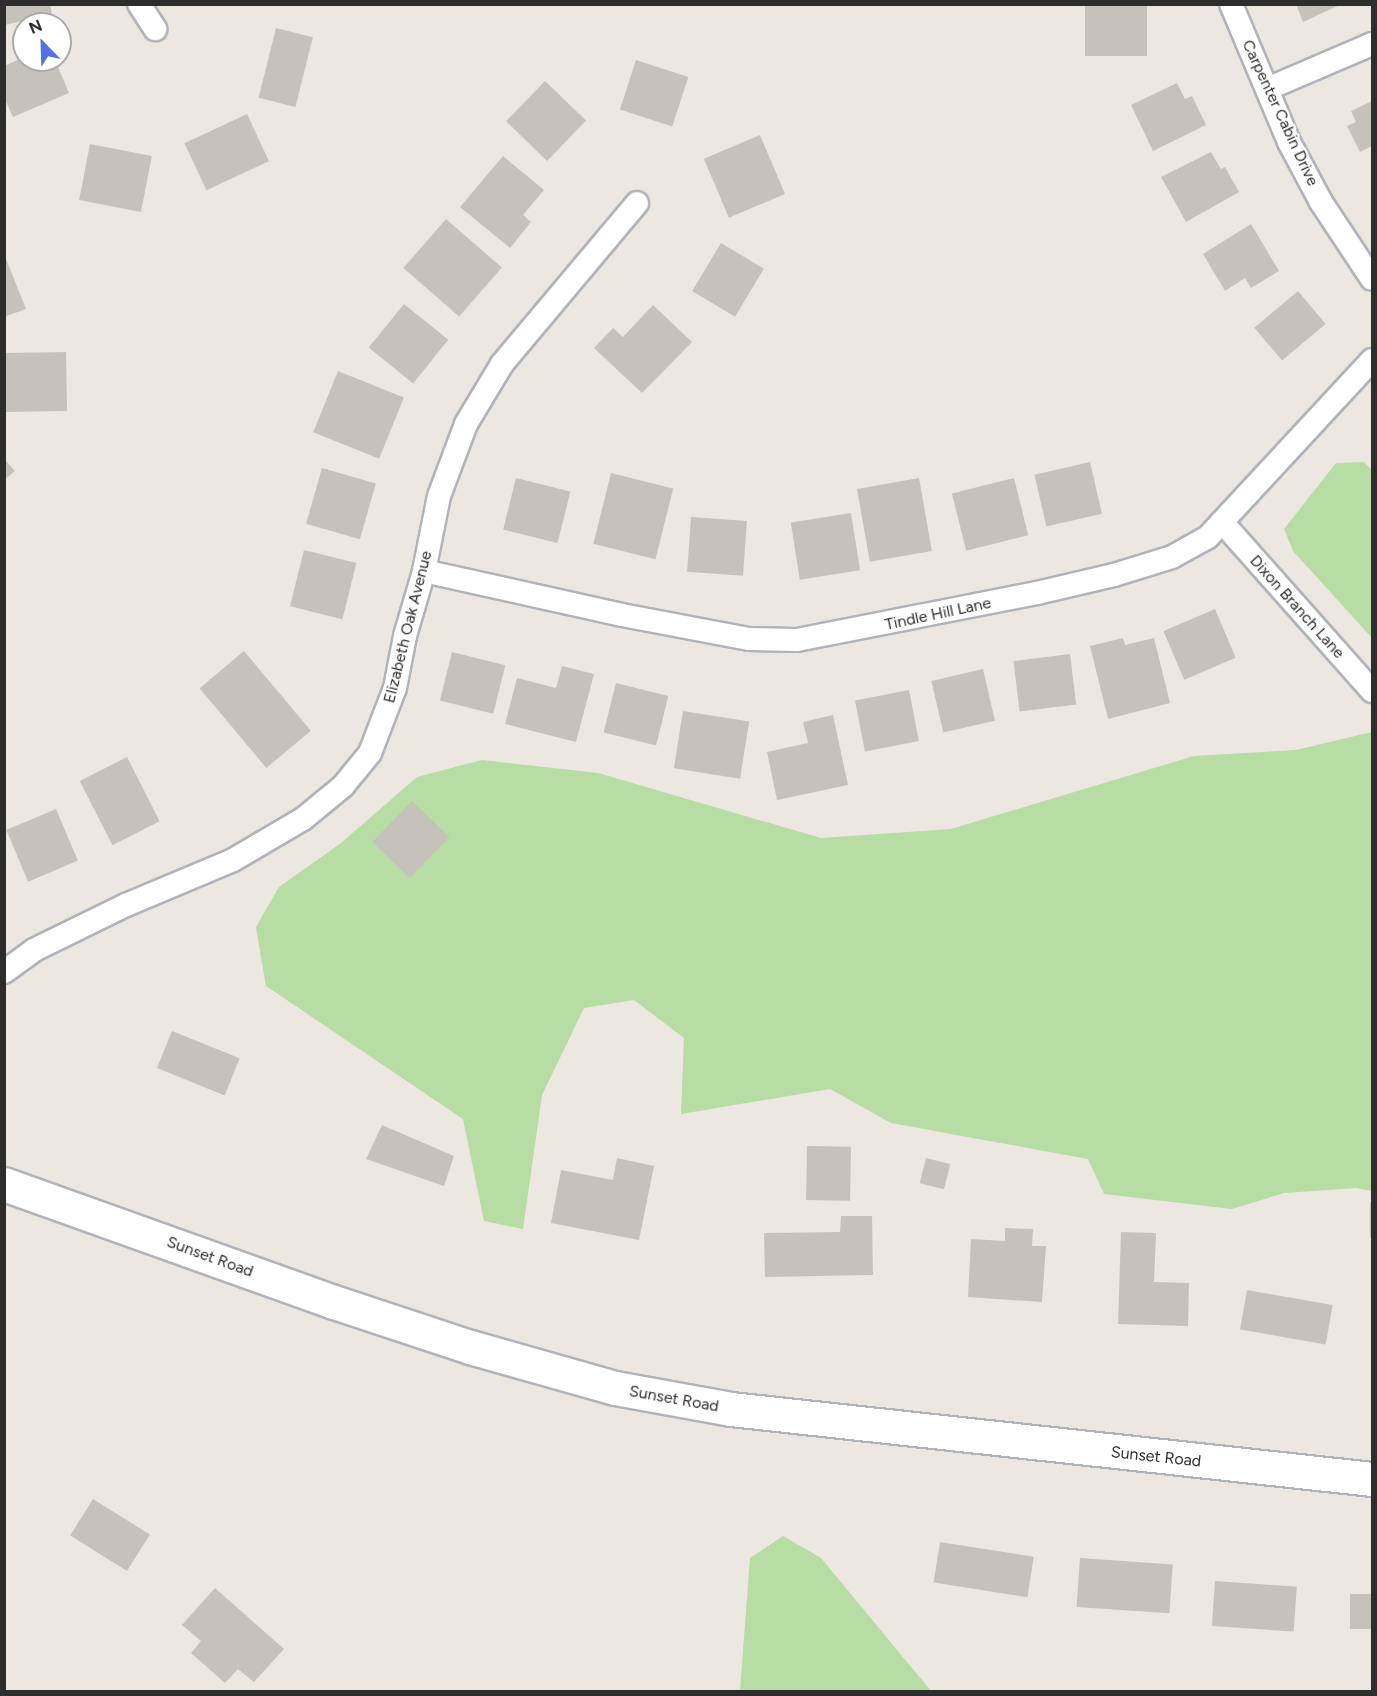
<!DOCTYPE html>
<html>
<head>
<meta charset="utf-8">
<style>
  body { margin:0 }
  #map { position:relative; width:1377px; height:1696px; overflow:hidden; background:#ece7e1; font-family:Figtree,sans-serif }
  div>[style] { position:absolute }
  .green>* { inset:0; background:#b7dca4 }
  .building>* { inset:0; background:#c5c2bc; transform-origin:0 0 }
  .roads { filter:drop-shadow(2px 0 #b1b3bb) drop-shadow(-2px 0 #b1b3bb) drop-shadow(0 2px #b1b3bb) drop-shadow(0 -2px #b1b3bb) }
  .street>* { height:22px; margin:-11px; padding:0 11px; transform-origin:11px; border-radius:11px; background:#fff }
  .secondary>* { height:33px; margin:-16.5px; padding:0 16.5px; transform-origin:16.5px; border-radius:16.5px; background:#fff }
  span { translate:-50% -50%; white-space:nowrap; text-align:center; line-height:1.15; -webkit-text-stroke:4.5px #fff; paint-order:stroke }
  .street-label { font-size:16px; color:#2d2d2d }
  .frame { position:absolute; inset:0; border:6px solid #2d2d2d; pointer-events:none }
  .north { position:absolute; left:12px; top:12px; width:60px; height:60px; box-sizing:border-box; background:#fff; border:2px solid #ababab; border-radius:50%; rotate:337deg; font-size:16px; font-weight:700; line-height:24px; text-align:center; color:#2d2d2d }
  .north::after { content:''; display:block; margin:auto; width:21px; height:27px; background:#5470e6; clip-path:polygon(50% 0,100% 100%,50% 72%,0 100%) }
</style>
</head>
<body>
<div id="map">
  <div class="green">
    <div style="clip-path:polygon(1364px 462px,1372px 470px,1372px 638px,1293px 551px,1284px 529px,1336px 463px)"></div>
    <div style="clip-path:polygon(1372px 732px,1372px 1191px,1356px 1188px,1284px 1193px,1232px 1209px,1104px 1194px,1088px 1159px,891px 1123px,830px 1089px,681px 1114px,684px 1038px,634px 1000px,584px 1008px,542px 1095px,523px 1229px,484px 1221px,463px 1119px,266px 986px,256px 927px,279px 887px,341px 843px,417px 777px,482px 760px,598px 773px,821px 838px,951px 829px,1194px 756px,1296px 750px)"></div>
    <div style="clip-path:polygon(783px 1536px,821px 1558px,931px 1691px,740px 1691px,750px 1558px)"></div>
  </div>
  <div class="building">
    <div style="clip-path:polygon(4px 4px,50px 4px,52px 15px,4px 25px)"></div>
    <div style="left:1085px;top:4px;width:62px;height:52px"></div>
    <div style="clip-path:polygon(1296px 4px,1342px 4px,1303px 22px)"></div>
    <div style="left:276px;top:28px;width:38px;height:72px;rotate:14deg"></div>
    <div style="clip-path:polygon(24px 57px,24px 60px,55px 60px,69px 93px,13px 117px,4px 97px,4px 66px)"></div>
    <div style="left:636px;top:60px;width:55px;height:52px;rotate:18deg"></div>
    <div style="left:545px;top:81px;width:57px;height:56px;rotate:44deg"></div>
    <div style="clip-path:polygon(1177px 83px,1185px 99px,1192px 96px,1206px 125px,1153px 151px,1131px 105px)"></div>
    <div style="clip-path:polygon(1372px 101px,1372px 146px,1360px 152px,1347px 126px,1356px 122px,1351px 111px)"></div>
    <div style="left:247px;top:114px;width:52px;height:69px;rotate:65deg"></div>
    <div style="left:760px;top:135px;width:64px;height:61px;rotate:67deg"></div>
    <div style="left:90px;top:144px;width:63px;height:57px;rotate:11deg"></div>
    <div style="clip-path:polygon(1211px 152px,1221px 169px,1225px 167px,1239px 192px,1186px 222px,1161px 177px)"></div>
    <div style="clip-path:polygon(503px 156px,544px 190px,523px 215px,531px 222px,510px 248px,460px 207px)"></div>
    <div style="left:446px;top:219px;width:74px;height:65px;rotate:41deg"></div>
    <div style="clip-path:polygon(1251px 224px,1279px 271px,1251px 288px,1245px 278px,1225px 291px,1203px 254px)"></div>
    <div style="left:721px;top:243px;width:50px;height:56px;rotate:31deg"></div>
    <div style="clip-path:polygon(4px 254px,26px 309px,4px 317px)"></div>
    <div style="left:1298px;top:291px;width:43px;height:57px;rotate:50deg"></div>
    <div style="left:404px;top:304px;width:57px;height:56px;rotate:39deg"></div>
    <div style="clip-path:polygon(653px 305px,692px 342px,642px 393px,594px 348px,613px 328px,623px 337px)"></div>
    <div style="left:66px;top:352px;width:59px;height:62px;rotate:89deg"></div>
    <div style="left:338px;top:371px;width:71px;height:66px;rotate:22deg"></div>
    <div style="clip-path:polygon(4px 459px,15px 471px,4px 480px)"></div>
    <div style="left:1090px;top:462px;width:53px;height:57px;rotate:77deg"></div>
    <div style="left:322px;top:468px;width:56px;height:58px;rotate:16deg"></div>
    <div style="left:611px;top:473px;width:64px;height:73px;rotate:14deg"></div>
    <div style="left:516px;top:478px;width:56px;height:53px;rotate:14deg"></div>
    <div style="left:919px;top:478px;width:74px;height:63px;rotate:80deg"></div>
    <div style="left:1014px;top:478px;width:59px;height:64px;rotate:76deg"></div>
    <div style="left:851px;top:513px;width:58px;height:61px;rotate:81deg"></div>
    <div style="left:691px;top:517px;width:56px;height:55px;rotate:4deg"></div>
    <div style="left:304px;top:550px;width:54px;height:58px;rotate:14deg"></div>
    <div style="left:1215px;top:609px;width:53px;height:56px;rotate:67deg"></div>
    <div style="clip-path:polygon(1123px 638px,1125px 645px,1154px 638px,1170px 703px,1108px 719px,1090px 646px)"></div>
    <div style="left:244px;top:651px;width:104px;height:58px;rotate:50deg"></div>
    <div style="left:452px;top:652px;width:55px;height:50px;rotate:14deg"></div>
    <div style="left:1070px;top:654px;width:51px;height:57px;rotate:83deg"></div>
    <div style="clip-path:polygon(562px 666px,594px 674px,576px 742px,505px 724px,517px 678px,556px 688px)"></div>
    <div style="left:983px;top:669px;width:53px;height:53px;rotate:77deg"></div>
    <div style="left:616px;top:683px;width:54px;height:51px;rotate:14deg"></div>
    <div style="left:909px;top:690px;width:52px;height:55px;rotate:79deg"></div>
    <div style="left:683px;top:711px;width:67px;height:58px;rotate:9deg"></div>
    <div style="clip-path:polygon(833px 715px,848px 785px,777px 800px,767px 752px,808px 743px,803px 722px)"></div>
    <div style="left:127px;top:757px;width:72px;height:53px;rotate:63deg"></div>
    <div style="left:412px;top:801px;width:52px;height:57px;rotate:44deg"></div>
    <div style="left:56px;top:809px;width:56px;height:54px;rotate:67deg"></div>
    <div style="left:172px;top:1031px;width:73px;height:40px;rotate:22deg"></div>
    <div style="clip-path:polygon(382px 1125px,454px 1156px,444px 1186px,366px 1159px)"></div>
    <div style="left:807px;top:1146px;width:44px;height:54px;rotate:1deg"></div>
    <div style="clip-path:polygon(617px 1158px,654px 1166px,639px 1240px,551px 1223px,561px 1170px,613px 1180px)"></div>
    <div style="left:926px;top:1158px;width:25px;height:26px;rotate:14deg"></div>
    <div style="left:1370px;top:1202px;width:2px;height:36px"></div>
    <div style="clip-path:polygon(841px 1216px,872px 1216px,873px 1275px,765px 1277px,764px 1233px,840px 1232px)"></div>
    <div style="clip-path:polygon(1005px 1228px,1033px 1229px,1032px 1246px,1046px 1246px,1042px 1302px,968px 1297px,971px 1239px,1005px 1241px)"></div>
    <div style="clip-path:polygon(1121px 1232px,1156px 1233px,1154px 1282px,1189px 1283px,1188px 1326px,1118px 1324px)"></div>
    <div style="left:1247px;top:1290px;width:87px;height:40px;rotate:10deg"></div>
    <div style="left:93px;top:1499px;width:67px;height:43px;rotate:32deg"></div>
    <div style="left:940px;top:1542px;width:95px;height:41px;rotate:9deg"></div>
    <div style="left:1080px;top:1558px;width:93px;height:49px;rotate:4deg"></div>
    <div style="left:1215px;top:1581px;width:82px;height:45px;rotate:4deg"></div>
    <div style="clip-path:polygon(215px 1588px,284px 1649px,254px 1682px,238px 1669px,225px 1683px,191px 1653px,201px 1641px,182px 1625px)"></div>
    <div style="left:1350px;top:1594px;width:22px;height:35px"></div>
  </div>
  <div class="roads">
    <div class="street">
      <div style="left:139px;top:4px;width:30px;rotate:57deg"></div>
      <div style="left:1231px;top:4px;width:150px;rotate:67.2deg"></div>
      <div style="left:1289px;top:142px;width:68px;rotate:61.9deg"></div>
      <div style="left:1321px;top:202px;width:92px;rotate:56.5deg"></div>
      <div style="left:1267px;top:89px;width:114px;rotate:-23.2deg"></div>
      <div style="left:1222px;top:522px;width:226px;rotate:48.4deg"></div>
      <div style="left:424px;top:571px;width:203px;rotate:12.5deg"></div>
      <div style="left:622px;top:615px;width:129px;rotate:10.7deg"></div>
      <div style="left:749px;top:639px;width:48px;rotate:1.2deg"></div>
      <div style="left:797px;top:640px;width:245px;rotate:-11.1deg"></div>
      <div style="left:1037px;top:593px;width:79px;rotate:-13.2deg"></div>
      <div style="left:1114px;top:575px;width:61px;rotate:-17.2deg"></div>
      <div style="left:1172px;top:557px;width:41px;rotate:-29.1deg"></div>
      <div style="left:1208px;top:537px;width:241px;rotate:-47.2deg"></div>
      <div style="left:4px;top:972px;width:37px;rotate:-36deg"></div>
      <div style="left:34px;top:950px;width:102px;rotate:-26.1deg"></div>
      <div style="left:126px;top:905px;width:116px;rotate:-22.8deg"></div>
      <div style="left:233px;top:860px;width:81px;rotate:-30.4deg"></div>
      <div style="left:303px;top:819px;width:52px;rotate:-39.5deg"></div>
      <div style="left:343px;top:786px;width:43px;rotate:-50.7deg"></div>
      <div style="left:370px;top:753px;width:70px;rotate:-69deg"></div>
      <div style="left:395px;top:688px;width:53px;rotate:-79.1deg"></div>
      <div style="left:405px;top:636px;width:68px;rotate:-73.7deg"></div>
      <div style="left:424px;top:571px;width:76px;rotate:-78.7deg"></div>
      <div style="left:439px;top:496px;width:77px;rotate:-69.4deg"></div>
      <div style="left:466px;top:424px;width:70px;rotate:-59deg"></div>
      <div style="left:502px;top:364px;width:210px;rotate:-50deg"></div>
    </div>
    <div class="secondary">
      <div style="left:4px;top:1184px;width:350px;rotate:19.7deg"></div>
      <div style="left:334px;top:1302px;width:143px;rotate:18.3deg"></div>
      <div style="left:470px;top:1347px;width:151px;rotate:15.8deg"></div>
      <div style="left:615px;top:1388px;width:118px;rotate:10.3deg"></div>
      <div style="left:731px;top:1409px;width:645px;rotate:6.23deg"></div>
    </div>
  </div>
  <div class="street-label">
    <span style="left:1280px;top:113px;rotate:65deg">Carpenter Cabin Drive</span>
    <span style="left:1297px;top:607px;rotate:48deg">Dixon Branch Lane</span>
    <span style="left:938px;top:614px;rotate:-12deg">Tindle Hill Lane</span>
    <span style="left:408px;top:627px;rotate:-76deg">Elizabeth Oak Avenue</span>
    <span style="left:210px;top:1257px;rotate:20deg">Sunset Road</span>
    <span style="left:674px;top:1399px;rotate:10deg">Sunset Road</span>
    <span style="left:1156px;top:1457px;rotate:6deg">Sunset Road</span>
  </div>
  <div class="frame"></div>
  <div class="north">N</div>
</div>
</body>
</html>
